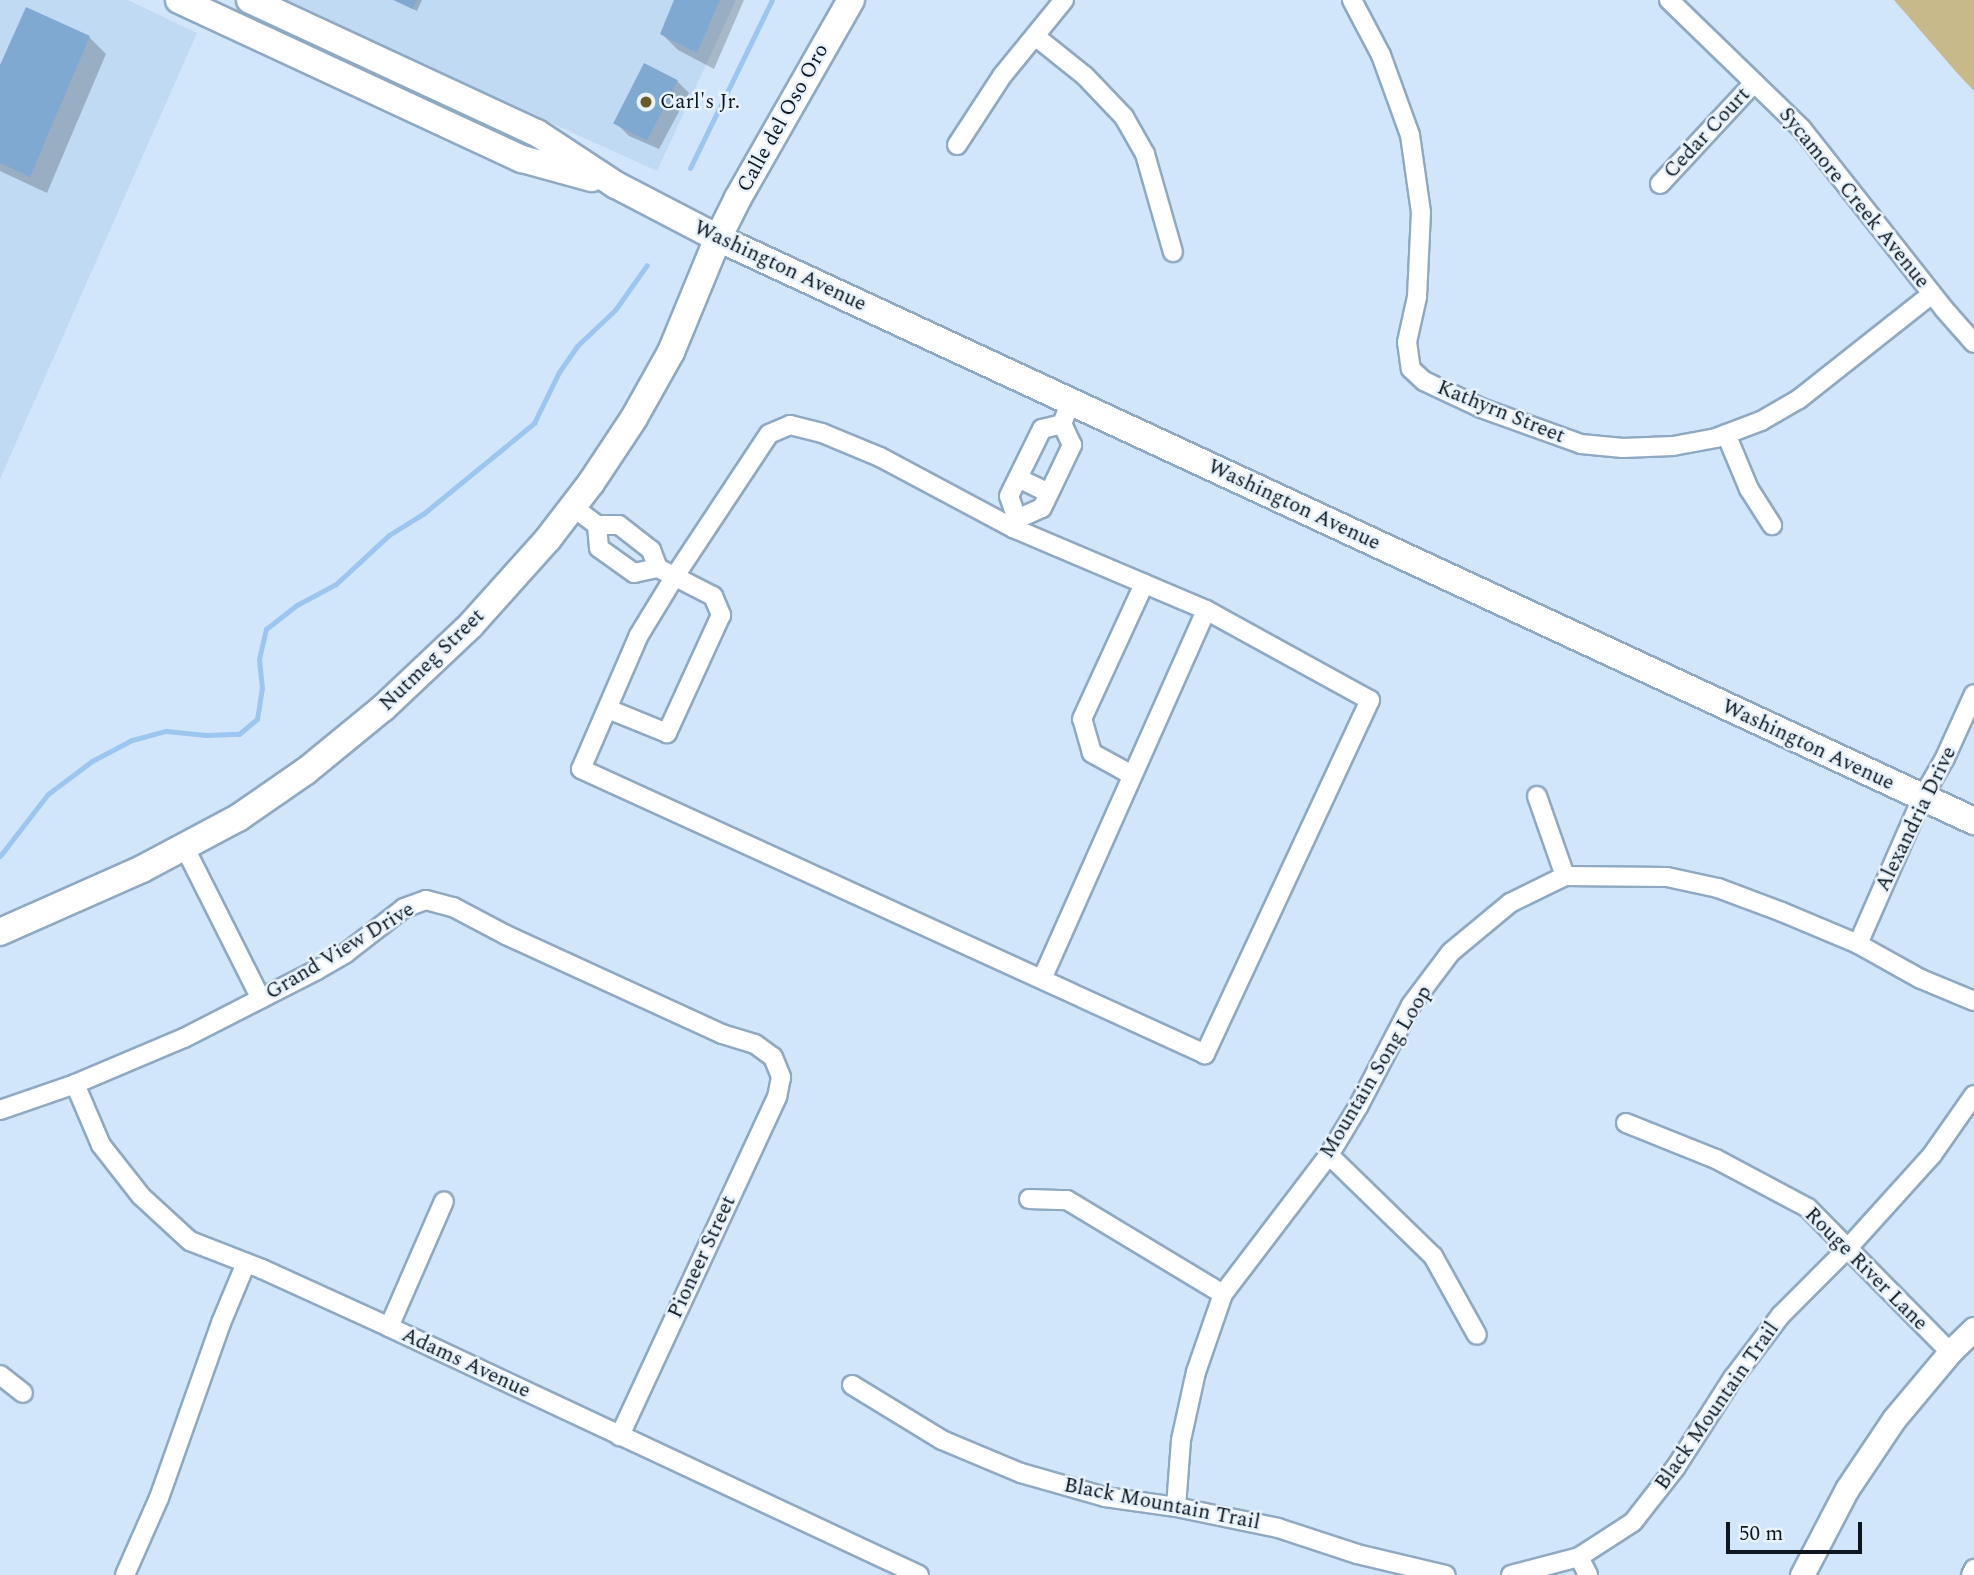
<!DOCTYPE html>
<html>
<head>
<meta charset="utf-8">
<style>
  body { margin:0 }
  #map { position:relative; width:1974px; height:1575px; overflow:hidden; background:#d1e6fb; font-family:Spectral,serif }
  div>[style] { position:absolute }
  .built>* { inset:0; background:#c1daf4 }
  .green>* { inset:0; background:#c8b98b }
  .shadow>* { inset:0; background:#0003 }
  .stream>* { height:5px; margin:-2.5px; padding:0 2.5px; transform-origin:2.5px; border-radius:2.5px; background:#9cc6f0 }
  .building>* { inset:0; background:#80a9d2; transform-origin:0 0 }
  .roads { filter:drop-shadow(2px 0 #90a9c2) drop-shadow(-2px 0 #90a9c2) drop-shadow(0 2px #90a9c2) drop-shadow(0 -2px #90a9c2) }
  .minor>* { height:18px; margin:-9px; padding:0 9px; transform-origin:9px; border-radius:9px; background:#fff }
  .tertiary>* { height:23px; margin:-11.5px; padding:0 11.5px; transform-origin:11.5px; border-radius:11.5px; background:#fff }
  .secondary>* { height:26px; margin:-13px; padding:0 13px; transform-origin:13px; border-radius:13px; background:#fff }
  .dots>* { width:19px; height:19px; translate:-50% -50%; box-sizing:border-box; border:4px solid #e7f2fc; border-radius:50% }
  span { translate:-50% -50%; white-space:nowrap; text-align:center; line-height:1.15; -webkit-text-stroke:5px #e7f2fc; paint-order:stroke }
  .poi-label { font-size:21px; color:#0d161f }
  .left { translate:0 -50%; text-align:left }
  .street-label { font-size:21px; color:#0d161f }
  .scale { position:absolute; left:1726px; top:1522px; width:136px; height:32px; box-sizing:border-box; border:4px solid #0d161f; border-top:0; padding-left:9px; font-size:21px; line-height:24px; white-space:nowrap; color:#0d161f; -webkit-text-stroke:5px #e7f2fc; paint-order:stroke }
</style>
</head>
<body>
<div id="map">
  <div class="built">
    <div style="clip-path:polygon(0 0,128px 0,197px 33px,0 479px)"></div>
    <div style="clip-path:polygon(279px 0,736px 0,657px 171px)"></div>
  </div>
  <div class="green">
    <div style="clip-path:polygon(1894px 0,1974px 0,1974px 91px,1957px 73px)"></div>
  </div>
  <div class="shadow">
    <div style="clip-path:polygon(393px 0,422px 0,417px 11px)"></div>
    <div style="clip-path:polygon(676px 0,744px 0,714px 69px,678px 50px,662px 34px)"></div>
    <div style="clip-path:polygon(27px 9px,89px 37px,106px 54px,47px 193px,0 171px,0 69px)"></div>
    <div style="clip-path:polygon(677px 81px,689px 93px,659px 149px,629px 136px,617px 124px)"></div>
  </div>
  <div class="stream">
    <div style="left:690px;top:168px;width:187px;rotate:-64deg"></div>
    <div style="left:0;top:856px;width:78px;rotate:-52.3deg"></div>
    <div style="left:48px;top:794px;width:55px;rotate:-36.9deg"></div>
    <div style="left:92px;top:761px;width:45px;rotate:-27.7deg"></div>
    <div style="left:132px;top:740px;width:35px;rotate:-15deg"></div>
    <div style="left:166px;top:731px;width:40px;rotate:5.7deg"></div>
    <div style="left:206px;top:735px;width:33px;rotate:-2deg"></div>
    <div style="left:239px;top:734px;width:23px;rotate:-40deg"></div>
    <div style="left:257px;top:719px;width:31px;rotate:-81deg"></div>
    <div style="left:262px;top:688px;width:29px;rotate:-96deg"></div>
    <div style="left:259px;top:659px;width:31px;rotate:-77deg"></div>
    <div style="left:266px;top:629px;width:39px;rotate:-38deg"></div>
    <div style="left:297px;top:605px;width:44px;rotate:-28.3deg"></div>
    <div style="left:336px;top:584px;width:72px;rotate:-42.8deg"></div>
    <div style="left:389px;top:535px;width:40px;rotate:-32deg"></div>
    <div style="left:423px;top:514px;width:144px;rotate:-39.3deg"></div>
    <div style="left:534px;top:423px;width:57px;rotate:-63.9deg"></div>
    <div style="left:559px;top:372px;width:32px;rotate:-55deg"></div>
    <div style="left:577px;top:346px;width:52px;rotate:-43.5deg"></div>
    <div style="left:615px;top:310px;width:55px;rotate:-54.6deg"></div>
  </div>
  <div class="building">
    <div style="clip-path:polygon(394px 0,417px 0,413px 9px)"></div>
    <div style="clip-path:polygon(674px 0,720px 0,697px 53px,660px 34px)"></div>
    <div style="clip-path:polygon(26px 7px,90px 36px,30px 177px,0 163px,0 65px)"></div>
    <div style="left:644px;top:63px;width:38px;height:68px;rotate:27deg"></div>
  </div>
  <div class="roads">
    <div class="minor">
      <div style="left:1352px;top:0;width:62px;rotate:62.2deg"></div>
      <div style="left:1381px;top:55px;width:85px;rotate:70.1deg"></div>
      <div style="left:1410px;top:135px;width:78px;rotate:81.9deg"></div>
      <div style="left:1421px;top:212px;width:85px;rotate:92.7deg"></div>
      <div style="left:1417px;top:297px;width:46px;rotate:102.5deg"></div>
      <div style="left:1407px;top:342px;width:27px;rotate:82deg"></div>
      <div style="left:1411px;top:369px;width:18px;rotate:43deg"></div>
      <div style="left:1424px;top:381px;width:63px;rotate:25.3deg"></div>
      <div style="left:1481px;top:408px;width:106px;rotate:19.8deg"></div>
      <div style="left:1581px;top:444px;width:42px;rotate:5.4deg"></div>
      <div style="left:1623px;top:448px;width:50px;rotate:-2.3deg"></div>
      <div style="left:1673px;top:446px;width:44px;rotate:-10.5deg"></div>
      <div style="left:1716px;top:438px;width:48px;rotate:-20.7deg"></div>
      <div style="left:1761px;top:421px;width:44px;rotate:-30.1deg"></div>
      <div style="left:1799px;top:399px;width:169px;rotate:-38.3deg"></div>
      <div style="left:1669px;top:0;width:185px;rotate:44.1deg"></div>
      <div style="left:1802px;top:129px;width:229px;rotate:51.7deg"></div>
      <div style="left:1944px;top:309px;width:45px;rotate:48.6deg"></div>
      <div style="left:1035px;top:36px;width:64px;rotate:38.7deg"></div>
      <div style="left:1085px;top:76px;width:57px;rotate:46.4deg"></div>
      <div style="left:1124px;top:117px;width:43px;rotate:60.4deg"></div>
      <div style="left:1145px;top:154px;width:102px;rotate:74.1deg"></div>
      <div style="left:957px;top:145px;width:82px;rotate:-56.9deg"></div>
      <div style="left:1002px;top:76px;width:98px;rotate:-50.8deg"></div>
      <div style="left:1660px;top:184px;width:138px;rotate:-47.1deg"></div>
      <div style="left:790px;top:425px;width:33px;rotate:14deg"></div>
      <div style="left:822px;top:433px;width:63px;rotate:22.5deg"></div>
      <div style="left:880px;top:457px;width:151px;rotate:28.1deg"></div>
      <div style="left:1013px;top:528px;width:210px;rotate:23deg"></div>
      <div style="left:1206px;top:610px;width:187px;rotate:28.8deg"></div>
      <div style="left:1370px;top:700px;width:391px;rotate:115deg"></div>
      <div style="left:1205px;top:1054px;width:686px;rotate:-155.45deg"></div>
      <div style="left:581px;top:769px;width:146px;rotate:-66.6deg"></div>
      <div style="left:639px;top:635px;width:69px;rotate:-58.6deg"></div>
      <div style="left:675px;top:576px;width:170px;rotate:-56.5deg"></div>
      <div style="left:769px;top:434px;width:23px;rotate:-23deg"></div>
      <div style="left:1726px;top:434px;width:60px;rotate:67.3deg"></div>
      <div style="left:1749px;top:489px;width:43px;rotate:57.4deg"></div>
      <div style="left:1018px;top:478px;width:34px;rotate:26deg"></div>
      <div style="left:573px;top:507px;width:30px;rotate:37deg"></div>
      <div style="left:597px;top:525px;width:22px"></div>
      <div style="left:619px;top:525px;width:41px;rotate:38deg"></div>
      <div style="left:651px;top:550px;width:19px;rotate:69deg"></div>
      <div style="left:1017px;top:519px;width:24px;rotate:-109deg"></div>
      <div style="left:1009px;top:496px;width:75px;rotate:-63.8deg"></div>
      <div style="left:1042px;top:429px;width:21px;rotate:-14deg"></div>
      <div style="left:597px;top:525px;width:23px;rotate:85deg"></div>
      <div style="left:599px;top:548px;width:43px;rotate:35.5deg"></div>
      <div style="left:634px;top:573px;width:25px;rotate:-12deg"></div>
      <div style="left:658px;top:568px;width:62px;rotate:27deg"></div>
      <div style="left:713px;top:596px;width:21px;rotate:67deg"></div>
      <div style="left:721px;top:615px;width:130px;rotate:114.6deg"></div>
      <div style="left:667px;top:733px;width:64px;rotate:-157.9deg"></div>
      <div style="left:1013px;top:528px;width:10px;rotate:-66deg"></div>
      <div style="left:1017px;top:519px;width:27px;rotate:-24deg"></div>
      <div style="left:1042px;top:508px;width:70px;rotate:-64.5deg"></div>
      <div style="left:1072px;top:445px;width:23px;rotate:-115deg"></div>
      <div style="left:1062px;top:424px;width:25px;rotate:-69deg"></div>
      <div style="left:1132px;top:775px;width:46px;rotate:-151.2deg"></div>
      <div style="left:1092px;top:753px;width:35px;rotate:-106deg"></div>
      <div style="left:1082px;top:719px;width:149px;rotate:-65.3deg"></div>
      <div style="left:1537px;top:796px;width:85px;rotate:70.7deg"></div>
      <div style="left:184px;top:846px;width:171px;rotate:63.3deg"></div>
      <div style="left:1858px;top:944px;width:159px;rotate:-66.3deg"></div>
      <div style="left:1922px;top:798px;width:46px;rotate:-60.1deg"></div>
      <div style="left:1945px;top:758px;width:70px;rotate:-65.6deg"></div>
      <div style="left:1042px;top:979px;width:404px;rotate:-66deg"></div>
      <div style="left:75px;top:1084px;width:66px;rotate:66.9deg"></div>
      <div style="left:101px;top:1145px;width:65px;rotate:51.9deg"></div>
      <div style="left:141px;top:1196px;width:67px;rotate:42.6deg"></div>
      <div style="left:190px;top:1241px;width:77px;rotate:21.3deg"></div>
      <div style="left:262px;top:1269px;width:140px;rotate:24.5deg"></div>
      <div style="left:389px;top:1327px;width:585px;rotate:25.08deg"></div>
      <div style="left:0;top:1110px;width:79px;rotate:-19.1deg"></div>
      <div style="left:75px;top:1084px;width:118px;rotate:-22.9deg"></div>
      <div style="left:184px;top:1038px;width:149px;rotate:-27.1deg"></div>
      <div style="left:317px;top:970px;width:34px;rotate:-30deg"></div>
      <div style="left:346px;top:953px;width:73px;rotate:-37.8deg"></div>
      <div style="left:404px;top:908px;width:23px;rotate:-20deg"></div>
      <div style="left:426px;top:900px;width:28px;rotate:15deg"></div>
      <div style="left:453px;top:907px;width:60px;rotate:27.8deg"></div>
      <div style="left:506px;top:935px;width:238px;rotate:24.6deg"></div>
      <div style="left:722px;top:1034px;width:34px;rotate:17deg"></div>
      <div style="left:755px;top:1044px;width:22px;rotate:36deg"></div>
      <div style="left:773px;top:1057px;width:22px;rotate:68deg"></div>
      <div style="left:781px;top:1077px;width:20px;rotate:101deg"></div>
      <div style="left:777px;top:1097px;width:374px;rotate:114.9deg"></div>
      <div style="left:1626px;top:1123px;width:97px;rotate:21.8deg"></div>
      <div style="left:1716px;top:1159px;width:104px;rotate:28deg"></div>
      <div style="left:1808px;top:1208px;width:202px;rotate:45.4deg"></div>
      <div style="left:1329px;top:1155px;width:145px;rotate:44.2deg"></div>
      <div style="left:1433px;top:1256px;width:90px;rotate:60.9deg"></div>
      <div style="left:1029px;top:1199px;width:38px;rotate:2deg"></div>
      <div style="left:1067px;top:1200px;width:182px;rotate:31.1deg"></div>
      <div style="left:389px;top:1327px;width:137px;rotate:-66.4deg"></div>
      <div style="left:0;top:1375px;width:29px;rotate:38deg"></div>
      <div style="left:852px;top:1385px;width:105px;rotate:31.4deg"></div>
      <div style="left:942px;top:1440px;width:86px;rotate:22.7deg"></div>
      <div style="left:1021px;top:1473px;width:87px;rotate:15.9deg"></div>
      <div style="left:1105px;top:1497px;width:72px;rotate:8deg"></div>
      <div style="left:1176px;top:1507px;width:104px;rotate:11.6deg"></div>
      <div style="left:1278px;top:1528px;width:83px;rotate:18.2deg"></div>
      <div style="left:1357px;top:1554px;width:91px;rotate:13.3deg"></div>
      <div style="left:1176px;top:1507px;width:67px;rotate:-85.7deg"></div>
      <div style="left:1181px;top:1440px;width:70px;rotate:-77.6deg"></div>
      <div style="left:1196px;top:1372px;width:83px;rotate:-70.9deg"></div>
      <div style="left:1223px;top:1294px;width:175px;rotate:-52.7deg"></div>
      <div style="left:1329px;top:1155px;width:56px;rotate:-58.9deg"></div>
      <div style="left:1358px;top:1107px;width:115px;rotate:-62.5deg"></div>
      <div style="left:1411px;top:1005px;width:66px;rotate:-53deg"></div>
      <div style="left:1451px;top:952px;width:77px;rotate:-39.7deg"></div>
      <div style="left:1510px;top:903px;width:61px;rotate:-26.1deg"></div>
      <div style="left:1565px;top:876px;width:102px;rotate:0.6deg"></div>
      <div style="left:1667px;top:877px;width:52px;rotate:12.2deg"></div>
      <div style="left:1718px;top:888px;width:68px;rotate:20.6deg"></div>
      <div style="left:1782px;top:912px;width:82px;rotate:22.8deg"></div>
      <div style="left:1858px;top:944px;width:72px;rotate:29.1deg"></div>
      <div style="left:1921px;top:979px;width:57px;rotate:22.5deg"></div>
      <div style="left:1579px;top:1557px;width:20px;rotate:63deg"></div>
      <div style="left:125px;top:1575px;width:84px;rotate:-66.2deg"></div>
      <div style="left:159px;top:1498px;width:186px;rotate:-70.5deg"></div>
      <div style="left:221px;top:1323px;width:65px;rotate:-67.4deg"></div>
      <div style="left:1511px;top:1575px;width:70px;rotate:-14.8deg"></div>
      <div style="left:1579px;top:1557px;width:64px;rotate:-32.9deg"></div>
      <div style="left:1633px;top:1522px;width:70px;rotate:-52deg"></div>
      <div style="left:1676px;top:1467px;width:106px;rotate:-57.4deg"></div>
      <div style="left:1733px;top:1378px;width:79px;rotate:-52.7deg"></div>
      <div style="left:1781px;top:1315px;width:95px;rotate:-45deg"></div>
      <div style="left:1848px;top:1248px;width:125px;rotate:-47.9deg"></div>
      <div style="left:1932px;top:1155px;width:73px;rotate:-55deg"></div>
      <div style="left:1971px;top:1575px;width:7px;rotate:-63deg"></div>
    </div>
    <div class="tertiary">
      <div style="left:1802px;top:1575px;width:97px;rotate:-62.4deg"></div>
      <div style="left:1847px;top:1489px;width:84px;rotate:-56.1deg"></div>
      <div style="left:1894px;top:1419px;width:87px;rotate:-50.1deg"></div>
      <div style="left:1950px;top:1352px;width:33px;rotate:-44deg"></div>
    </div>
    <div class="secondary">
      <div style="left:179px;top:0;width:378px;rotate:24.9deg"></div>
      <div style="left:522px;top:159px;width:72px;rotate:15.4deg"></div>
      <div style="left:250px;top:0;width:316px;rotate:24.9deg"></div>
      <div style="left:537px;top:133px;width:95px;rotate:33.4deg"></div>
      <div style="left:616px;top:185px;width:115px;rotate:27.5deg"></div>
      <div style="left:718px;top:238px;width:1385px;rotate:24.9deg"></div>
      <div style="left:0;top:932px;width:155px;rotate:-23.9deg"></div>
      <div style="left:142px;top:869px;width:109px;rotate:-28deg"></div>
      <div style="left:238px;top:818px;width:83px;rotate:-34.7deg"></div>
      <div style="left:306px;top:771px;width:99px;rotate:-39.3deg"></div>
      <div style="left:383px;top:708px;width:120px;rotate:-43.3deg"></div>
      <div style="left:470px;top:626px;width:117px;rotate:-48.1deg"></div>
      <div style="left:548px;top:539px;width:71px;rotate:-52.5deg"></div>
      <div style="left:591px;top:483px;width:78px;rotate:-56.5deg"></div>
      <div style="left:634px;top:418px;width:76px;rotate:-60.7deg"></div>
      <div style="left:671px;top:352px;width:123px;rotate:-67.6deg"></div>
      <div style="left:718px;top:238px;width:45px;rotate:-63.4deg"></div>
      <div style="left:738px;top:198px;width:228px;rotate:-60.3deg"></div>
    </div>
  </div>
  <div class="dots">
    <div style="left:646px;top:102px;background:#6b5b29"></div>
  </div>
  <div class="poi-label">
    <span class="left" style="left:660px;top:102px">Carl's Jr.</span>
  </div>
  <div class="street-label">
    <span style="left:783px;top:118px;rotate:-61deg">Calle del Oso Oro</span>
    <span style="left:1707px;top:133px;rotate:-47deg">Cedar Court</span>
    <span style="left:1854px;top:198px;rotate:51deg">Sycamore Creek Avenue</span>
    <span style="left:780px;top:266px;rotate:25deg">Washington Avenue</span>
    <span style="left:1501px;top:412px;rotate:22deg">Kathyrn Street</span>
    <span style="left:1294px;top:505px;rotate:25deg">Washington Avenue</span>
    <span style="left:432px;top:660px;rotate:-44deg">Nutmeg Street</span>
    <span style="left:1808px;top:745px;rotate:25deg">Washington Avenue</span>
    <span style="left:1916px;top:819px;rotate:-64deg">Alexandria Drive</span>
    <span style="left:340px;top:951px;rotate:-31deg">Grand View Drive</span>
    <span style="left:1376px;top:1072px;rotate:-59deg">Mountain Song Loop</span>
    <span style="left:702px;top:1257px;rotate:-65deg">Pioneer Street</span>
    <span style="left:1866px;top:1269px;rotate:45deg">Rouge River Lane</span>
    <span style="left:466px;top:1363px;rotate:25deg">Adams Avenue</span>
    <span style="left:1717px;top:1406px;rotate:-55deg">Black Mountain Trail</span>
    <span style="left:1162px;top:1504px;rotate:11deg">Black Mountain Trail</span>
  </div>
  <div class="scale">50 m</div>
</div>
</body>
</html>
